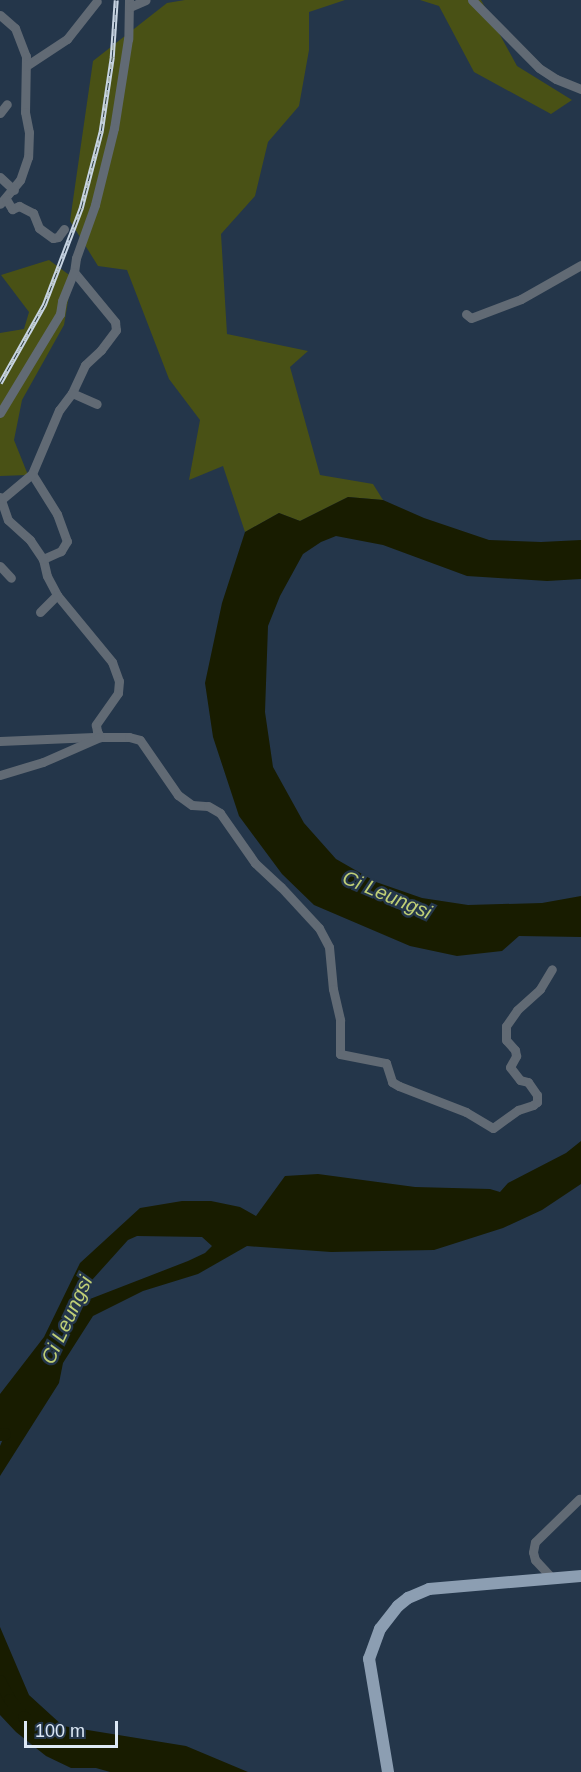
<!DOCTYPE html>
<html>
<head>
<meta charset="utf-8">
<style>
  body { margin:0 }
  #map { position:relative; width:581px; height:1772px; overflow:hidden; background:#24364a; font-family:Helvetica,sans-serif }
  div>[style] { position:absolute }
  .green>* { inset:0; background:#495115 }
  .water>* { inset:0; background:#181c00 }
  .river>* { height:12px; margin:-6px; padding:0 6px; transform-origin:6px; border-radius:6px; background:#181c00 }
  .minor>* { height:9px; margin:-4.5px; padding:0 4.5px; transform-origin:4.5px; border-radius:4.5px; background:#616a74 }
  .major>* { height:12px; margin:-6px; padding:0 6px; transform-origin:6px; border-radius:6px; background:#8c9eb2 }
  .rail>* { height:4.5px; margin-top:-2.25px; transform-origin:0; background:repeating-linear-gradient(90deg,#24364a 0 7px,#c7d4e2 0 14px); box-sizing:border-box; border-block:2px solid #c7d4e2 }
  span { translate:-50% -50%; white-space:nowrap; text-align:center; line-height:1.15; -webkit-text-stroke:5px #24364a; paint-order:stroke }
  .water-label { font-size:20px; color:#c0cf76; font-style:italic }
  .scale { position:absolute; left:24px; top:1721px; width:94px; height:27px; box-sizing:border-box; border:3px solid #dce8f5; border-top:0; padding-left:8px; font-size:18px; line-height:21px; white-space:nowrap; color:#dce8f5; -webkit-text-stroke:4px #24364a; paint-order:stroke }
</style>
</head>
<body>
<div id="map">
  <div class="green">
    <div style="clip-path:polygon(185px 0,345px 0,309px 12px,309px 50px,299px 106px,268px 142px,255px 196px,221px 234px,227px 334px,308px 351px,290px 367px,320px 475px,373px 484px,383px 500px,348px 497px,300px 521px,279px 513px,245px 532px,223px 466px,189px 480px,200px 420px,169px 379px,127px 270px,98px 266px,70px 221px,93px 61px,167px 3px)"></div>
    <div style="clip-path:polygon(420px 0,481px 0,517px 66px,572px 100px,551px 114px,474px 72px,439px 6px)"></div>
    <div style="clip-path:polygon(49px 260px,72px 277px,64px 325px,22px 400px,14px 440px,28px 475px,0 476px,0 333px,24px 329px,29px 312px,1px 275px)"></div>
  </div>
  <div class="water">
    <div style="clip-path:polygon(348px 497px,383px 500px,424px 518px,489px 540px,541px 542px,581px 540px,581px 579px,547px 581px,467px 576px,383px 545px,336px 536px,321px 542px,303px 554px,280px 596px,268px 626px,265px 712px,273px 767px,304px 823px,336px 859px,376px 882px,422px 898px,468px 905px,542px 903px,581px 896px,581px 937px,519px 936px,502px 951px,457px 956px,410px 946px,314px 905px,282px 874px,239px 816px,213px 737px,205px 683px,222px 603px,245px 532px,279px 513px,300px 521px)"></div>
    <div style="clip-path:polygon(evenodd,581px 1141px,581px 1184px,542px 1210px,503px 1228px,434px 1250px,331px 1252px,247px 1246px,198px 1274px,143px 1291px,93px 1316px,63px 1363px,59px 1383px,0 1476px,0 1446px,5px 1434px,0 1435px,0 1394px,44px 1337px,80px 1263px,140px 1208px,182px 1201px,211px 1201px,240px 1207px,256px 1216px,285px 1176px,318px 1174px,415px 1187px,490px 1189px,500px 1192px,508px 1183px,566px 1153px,581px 1141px,137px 1236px,202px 1237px,212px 1246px,205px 1253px,188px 1261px,90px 1299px,87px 1289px,92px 1280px,128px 1240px,137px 1236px)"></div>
    <div style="clip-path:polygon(0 1627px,29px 1695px,63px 1726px,186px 1746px,248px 1772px,110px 1772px,96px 1768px,71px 1768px,46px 1756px,16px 1732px,0 1715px)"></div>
  </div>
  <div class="river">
    <div style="left:0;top:1435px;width:5px;rotate:-11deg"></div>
    <div style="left:0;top:1681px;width:21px;rotate:62deg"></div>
    <div style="left:10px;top:1700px;width:22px;rotate:51deg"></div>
    <div style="left:24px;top:1717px;width:30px;rotate:44deg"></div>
    <div style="left:46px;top:1738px;width:15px;rotate:23deg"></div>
  </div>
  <div class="minor">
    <div style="left:129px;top:0;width:39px;rotate:91deg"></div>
    <div style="left:128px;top:39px;width:90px;rotate:98.9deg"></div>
    <div style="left:114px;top:128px;width:79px;rotate:103.9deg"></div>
    <div style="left:95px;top:205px;width:56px;rotate:109.7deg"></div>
    <div style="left:76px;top:258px;width:14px;rotate:98deg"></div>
    <div style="left:74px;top:272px;width:65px;rotate:50.6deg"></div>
    <div style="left:115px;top:322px;width:8px;rotate:83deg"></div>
    <div style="left:116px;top:330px;width:25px;rotate:127deg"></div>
    <div style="left:101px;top:350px;width:22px;rotate:137deg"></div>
    <div style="left:85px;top:365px;width:31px;rotate:115deg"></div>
    <div style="left:72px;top:393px;width:21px;rotate:127deg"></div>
    <div style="left:59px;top:410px;width:69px;rotate:112.9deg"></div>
    <div style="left:32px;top:474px;width:47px;rotate:58deg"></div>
    <div style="left:57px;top:514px;width:29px;rotate:70deg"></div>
    <div style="left:67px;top:541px;width:12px;rotate:121deg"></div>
    <div style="left:61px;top:551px;width:20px;rotate:156deg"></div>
    <div style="left:43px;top:559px;width:17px;rotate:77deg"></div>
    <div style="left:47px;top:576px;width:21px;rotate:62deg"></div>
    <div style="left:57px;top:595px;width:87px;rotate:50.6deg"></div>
    <div style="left:112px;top:662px;width:20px;rotate:70deg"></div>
    <div style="left:119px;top:681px;width:12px;rotate:95deg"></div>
    <div style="left:118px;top:693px;width:39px;rotate:125deg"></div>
    <div style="left:96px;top:725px;width:6px;rotate:81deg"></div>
    <div style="left:97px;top:731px;width:7px;rotate:63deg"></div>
    <div style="left:100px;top:737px;width:29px"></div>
    <div style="left:129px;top:737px;width:11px;rotate:15deg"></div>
    <div style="left:140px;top:740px;width:67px;rotate:55.4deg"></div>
    <div style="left:178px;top:795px;width:17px;rotate:36deg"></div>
    <div style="left:192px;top:805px;width:16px;rotate:4deg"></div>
    <div style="left:208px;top:806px;width:14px;rotate:30deg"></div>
    <div style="left:220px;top:813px;width:61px;rotate:55deg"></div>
    <div style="left:255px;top:863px;width:35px;rotate:43deg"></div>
    <div style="left:281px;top:887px;width:56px;rotate:47.2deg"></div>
    <div style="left:319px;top:928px;width:21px;rotate:62deg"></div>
    <div style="left:329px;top:947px;width:42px;rotate:84.6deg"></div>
    <div style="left:333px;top:989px;width:32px;rotate:77deg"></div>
    <div style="left:340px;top:1020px;width:34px;rotate:90deg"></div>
    <div style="left:340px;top:1054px;width:47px;rotate:11.1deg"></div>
    <div style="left:386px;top:1063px;width:20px;rotate:72deg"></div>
    <div style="left:392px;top:1082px;width:8px;rotate:30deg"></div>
    <div style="left:399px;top:1086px;width:72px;rotate:21.2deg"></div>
    <div style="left:466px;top:1112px;width:31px;rotate:31deg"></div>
    <div style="left:493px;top:1128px;width:31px;rotate:-36deg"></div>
    <div style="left:518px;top:1110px;width:16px;rotate:-18deg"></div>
    <div style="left:533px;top:1105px;width:5px;rotate:-37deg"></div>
    <div style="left:537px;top:1102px;width:7px;rotate:-90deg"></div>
    <div style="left:537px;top:1095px;width:16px;rotate:-125deg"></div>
    <div style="left:528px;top:1082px;width:8px;rotate:-166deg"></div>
    <div style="left:520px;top:1080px;width:16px;rotate:-128deg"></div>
    <div style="left:510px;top:1067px;width:13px;rotate:-61deg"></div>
    <div style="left:516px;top:1056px;width:6px;rotate:-99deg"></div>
    <div style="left:515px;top:1050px;width:13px;rotate:-132deg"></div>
    <div style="left:506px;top:1040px;width:14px;rotate:-90deg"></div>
    <div style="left:506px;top:1026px;width:19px;rotate:-55deg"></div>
    <div style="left:517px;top:1010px;width:31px;rotate:-42deg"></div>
    <div style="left:540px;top:989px;width:23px;rotate:-59deg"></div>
    <div style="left:472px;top:0;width:95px;rotate:45.4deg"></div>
    <div style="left:539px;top:68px;width:20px;rotate:33deg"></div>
    <div style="left:556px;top:79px;width:27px;rotate:22deg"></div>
    <div style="left:130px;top:7px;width:17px;rotate:-24deg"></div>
    <div style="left:0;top:15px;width:20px;rotate:41deg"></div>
    <div style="left:15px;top:28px;width:30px;rotate:69deg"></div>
    <div style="left:26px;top:56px;width:56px;rotate:91deg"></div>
    <div style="left:25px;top:112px;width:20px;rotate:79deg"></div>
    <div style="left:29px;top:132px;width:25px;rotate:92deg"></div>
    <div style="left:28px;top:157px;width:24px;rotate:109deg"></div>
    <div style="left:20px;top:180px;width:31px;rotate:130deg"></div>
    <div style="left:26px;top:66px;width:49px;rotate:-33.4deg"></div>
    <div style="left:67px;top:39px;width:48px;rotate:-51.7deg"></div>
    <div style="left:0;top:113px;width:11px;rotate:-52deg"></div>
    <div style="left:0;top:177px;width:19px;rotate:43deg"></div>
    <div style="left:6px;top:199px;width:12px;rotate:59deg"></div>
    <div style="left:12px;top:209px;width:8px;rotate:-23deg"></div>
    <div style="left:19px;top:206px;width:16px;rotate:27deg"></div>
    <div style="left:33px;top:213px;width:16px;rotate:68deg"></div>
    <div style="left:39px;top:228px;width:17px;rotate:36deg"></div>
    <div style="left:53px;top:238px;width:5px;rotate:-11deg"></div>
    <div style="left:58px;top:237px;width:10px;rotate:-53deg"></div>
    <div style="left:466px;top:314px;width:6px;rotate:39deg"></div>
    <div style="left:471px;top:318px;width:53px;rotate:-20.8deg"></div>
    <div style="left:521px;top:299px;width:69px;rotate:-29.5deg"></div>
    <div style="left:72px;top:393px;width:27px;rotate:24deg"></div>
    <div style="left:0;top:413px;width:116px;rotate:-58.8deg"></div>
    <div style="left:60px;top:314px;width:13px;rotate:-81deg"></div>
    <div style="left:62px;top:301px;width:31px;rotate:-68deg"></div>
    <div style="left:0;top:497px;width:24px;rotate:71deg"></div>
    <div style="left:8px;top:520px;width:30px;rotate:42deg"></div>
    <div style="left:30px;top:540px;width:23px;rotate:56deg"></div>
    <div style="left:2px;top:499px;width:39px;rotate:-40deg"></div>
    <div style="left:0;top:566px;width:16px;rotate:47deg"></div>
    <div style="left:40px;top:612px;width:24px;rotate:-45deg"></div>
    <div style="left:0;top:741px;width:94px;rotate:-2.4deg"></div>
    <div style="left:0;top:775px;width:45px;rotate:-16.8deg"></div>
    <div style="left:43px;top:762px;width:62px;rotate:-23.7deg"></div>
    <div style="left:551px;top:1577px;width:23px;rotate:-133deg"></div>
    <div style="left:535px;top:1560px;width:8px;rotate:-104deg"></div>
    <div style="left:533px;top:1552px;width:10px;rotate:-79deg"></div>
    <div style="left:535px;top:1542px;width:62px;rotate:-44.3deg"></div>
  </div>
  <div class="major">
    <div style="left:388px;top:1772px;width:115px;rotate:-99.5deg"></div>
    <div style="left:369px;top:1659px;width:32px;rotate:-70deg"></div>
    <div style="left:380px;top:1629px;width:29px;rotate:-52deg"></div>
    <div style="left:398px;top:1606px;width:13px;rotate:-39deg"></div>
    <div style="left:408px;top:1598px;width:23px;rotate:-23deg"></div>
    <div style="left:429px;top:1589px;width:153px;rotate:-4.9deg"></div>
  </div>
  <div class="rail">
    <div style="left:0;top:383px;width:90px;rotate:-60.6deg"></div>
    <div style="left:44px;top:305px;width:104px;rotate:-69.1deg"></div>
    <div style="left:81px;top:208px;width:80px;rotate:-75.4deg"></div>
    <div style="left:101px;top:131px;width:75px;rotate:-81.5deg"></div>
    <div style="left:112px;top:57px;width:57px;rotate:-86deg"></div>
  </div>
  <div class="water-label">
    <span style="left:387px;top:895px;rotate:23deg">Ci Leungsi</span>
    <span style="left:67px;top:1320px;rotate:-65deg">Ci Leungsi</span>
  </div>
  <div class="scale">100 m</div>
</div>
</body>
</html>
